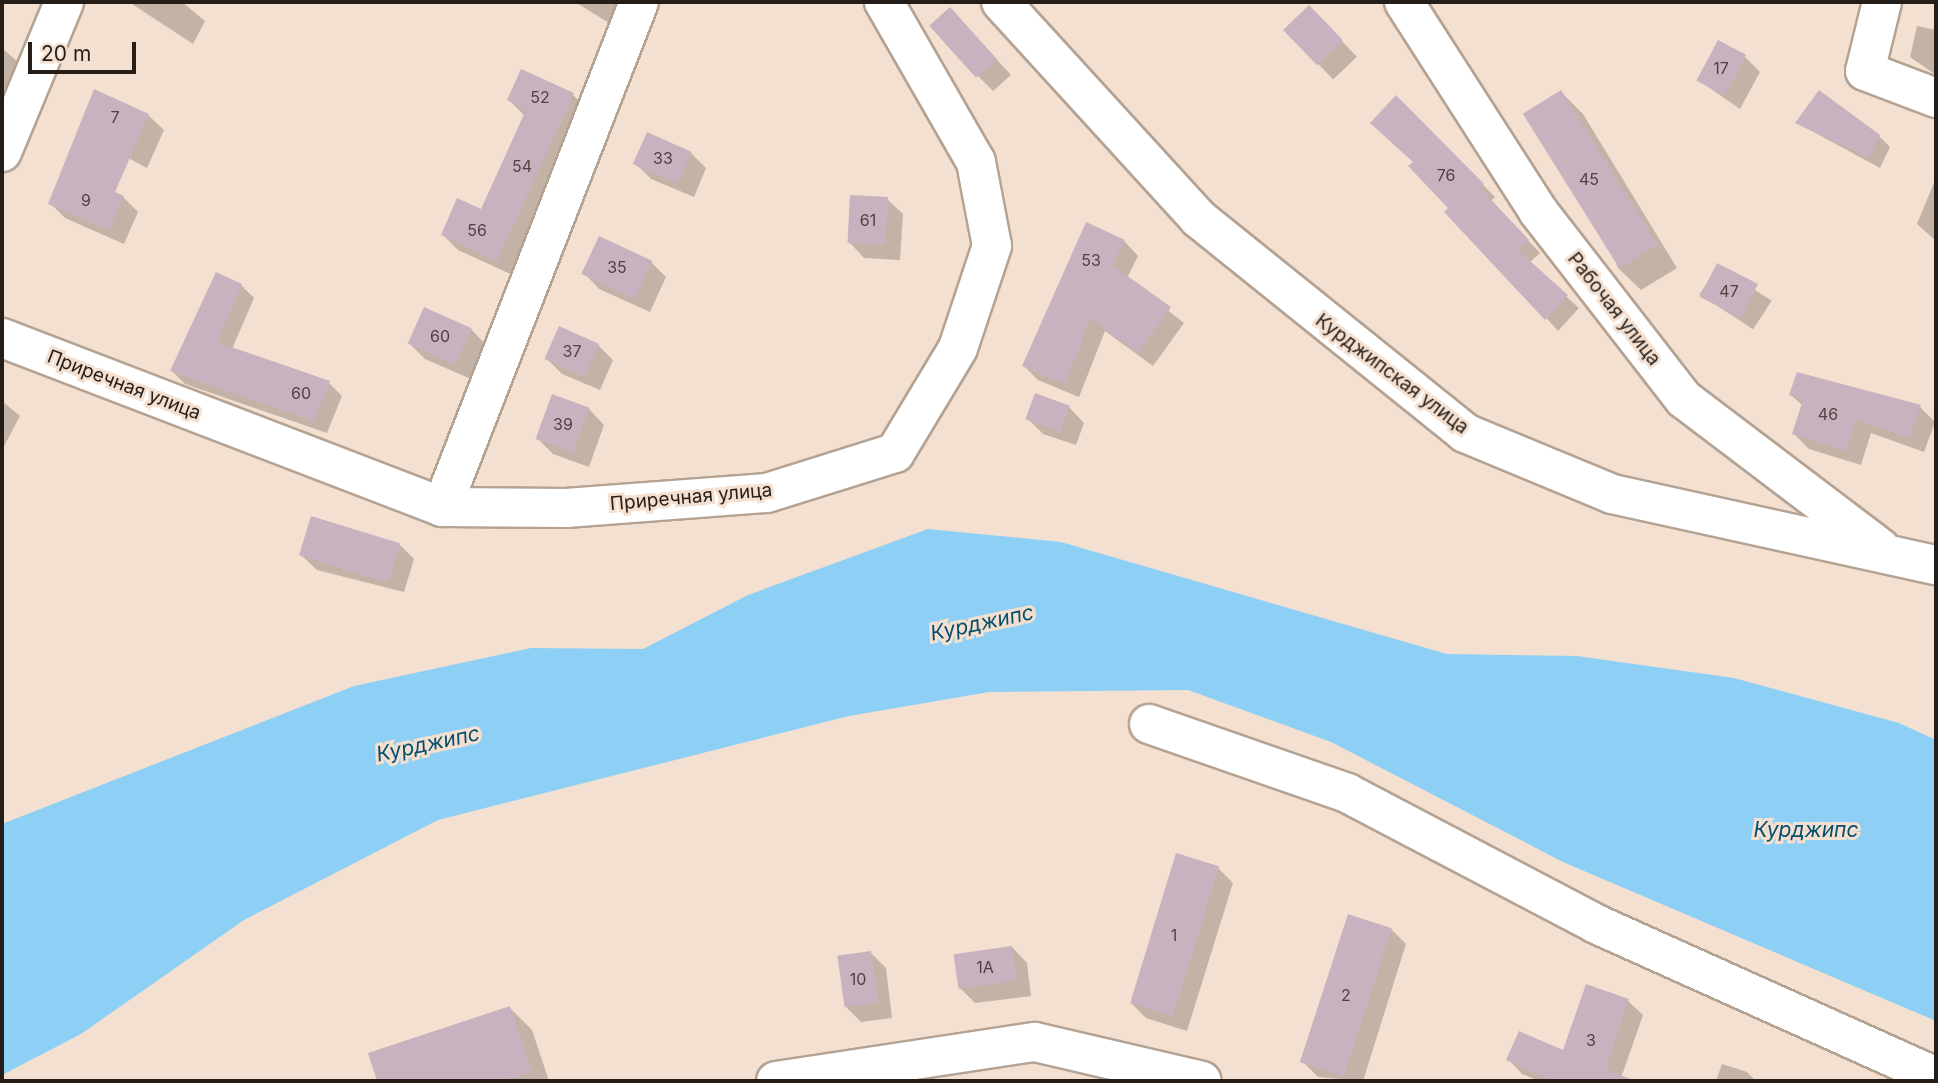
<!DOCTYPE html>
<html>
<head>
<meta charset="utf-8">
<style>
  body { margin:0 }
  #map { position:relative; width:1938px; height:1083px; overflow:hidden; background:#f4e0d0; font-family:Inter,sans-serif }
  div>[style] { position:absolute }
  .water>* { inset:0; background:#8ed0f5 }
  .shadow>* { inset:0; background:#0003; transform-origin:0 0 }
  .building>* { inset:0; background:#c8b2c0; transform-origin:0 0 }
  .roads { filter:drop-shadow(2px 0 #b4a293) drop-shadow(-2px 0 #b4a293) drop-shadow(0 2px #b4a293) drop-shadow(0 -2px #b4a293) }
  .minor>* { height:38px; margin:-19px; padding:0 19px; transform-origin:19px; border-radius:19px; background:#fff }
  span { translate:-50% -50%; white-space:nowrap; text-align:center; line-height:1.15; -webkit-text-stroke:6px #f4e0d0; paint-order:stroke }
  .number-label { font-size:16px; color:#4e4342 }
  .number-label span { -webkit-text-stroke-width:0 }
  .street-label { font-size:19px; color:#251e18 }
  .water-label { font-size:21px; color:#064f6d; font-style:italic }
  .frame { position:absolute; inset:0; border:4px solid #251e18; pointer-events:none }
  .scale { position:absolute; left:28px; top:42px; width:108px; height:32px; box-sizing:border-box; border:4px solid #251e18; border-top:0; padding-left:9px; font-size:21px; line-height:24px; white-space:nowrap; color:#251e18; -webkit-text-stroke:5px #f4e0d0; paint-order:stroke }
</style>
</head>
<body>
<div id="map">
  <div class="water">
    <div style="clip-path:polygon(928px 529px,1061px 542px,1447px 654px,1577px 656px,1734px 678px,1899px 723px,1936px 740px,1936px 1021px,1563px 862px,1331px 742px,1188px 690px,989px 692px,849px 716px,438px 820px,244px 920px,81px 1034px,2px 1075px,2px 824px,354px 686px,531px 648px,643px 649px,748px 595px)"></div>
  </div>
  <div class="shadow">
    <div style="clip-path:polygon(129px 2px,182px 2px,205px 21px,193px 44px)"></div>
    <div style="clip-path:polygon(575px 2px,638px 2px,622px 31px)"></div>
    <div style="left:1309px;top:7px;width:69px;height:33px;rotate:46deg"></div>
    <div style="clip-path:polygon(964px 24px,1011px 75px,993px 91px,978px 76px)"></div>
    <div style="clip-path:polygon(1917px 26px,1936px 30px,1936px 75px,1910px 57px)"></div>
    <div style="clip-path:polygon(2px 48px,20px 64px,7px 90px,2px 88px)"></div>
    <div style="clip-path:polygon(1745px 57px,1760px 72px,1740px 109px,1698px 80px)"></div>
    <div style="clip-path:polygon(1561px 92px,1583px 114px,1677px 268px,1641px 290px,1618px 268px)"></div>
    <div style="clip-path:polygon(573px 95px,588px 110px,513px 275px,458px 250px,443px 235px,482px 211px,524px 115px,509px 100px)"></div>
    <div style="clip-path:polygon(1396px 97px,1495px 197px,1491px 201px,1540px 253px,1529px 263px,1579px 308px,1558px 331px,1411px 166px,1415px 162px)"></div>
    <div style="clip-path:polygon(148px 115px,164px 130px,147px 168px,100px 143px)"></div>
    <div style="clip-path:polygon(1797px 123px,1879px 136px,1890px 147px,1880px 168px)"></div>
    <div style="clip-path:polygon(691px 153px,706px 168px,694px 197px,651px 179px,636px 164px)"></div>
    <div style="clip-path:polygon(1935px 180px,1936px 180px,1936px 241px,1917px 224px)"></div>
    <div style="clip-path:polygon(123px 197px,138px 212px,124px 244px,65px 218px,50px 203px)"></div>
    <div style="clip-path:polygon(887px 199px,903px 214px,900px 260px,864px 258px,849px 242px)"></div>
    <div style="clip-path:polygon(1124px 241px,1138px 256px,1127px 278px,1184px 323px,1153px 366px,1105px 331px,1079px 397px,1038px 380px,1024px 366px)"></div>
    <div style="clip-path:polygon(651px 262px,666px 277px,650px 312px,599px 289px,584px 273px)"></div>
    <div style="left:1718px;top:266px;width:64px;height:34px;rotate:33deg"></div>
    <div style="clip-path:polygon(241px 285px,254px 298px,232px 349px,329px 383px,342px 396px,327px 433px,185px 384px,172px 371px)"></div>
    <div style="clip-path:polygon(425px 309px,471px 329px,486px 345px,471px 379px,425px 359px,410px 344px)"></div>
    <div style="clip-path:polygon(598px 345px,613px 360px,600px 390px,562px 374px,547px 359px)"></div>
    <div style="clip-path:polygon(1791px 395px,1920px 407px,1935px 422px,1924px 452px,1871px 433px,1861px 465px,1809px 449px,1794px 434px,1803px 406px)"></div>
    <div style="clip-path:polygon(2px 401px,20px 416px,2px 450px)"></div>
    <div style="clip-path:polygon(1069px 407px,1084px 423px,1076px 445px,1043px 434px,1028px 419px)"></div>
    <div style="clip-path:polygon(589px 409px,604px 425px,589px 467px,553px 454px,538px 439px)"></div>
    <div style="clip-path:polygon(399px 544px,414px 559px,404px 592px,317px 570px,301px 555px)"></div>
    <div style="clip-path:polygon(1218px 868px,1233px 883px,1187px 1031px,1146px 1018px,1131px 1003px)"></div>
    <div style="clip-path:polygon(1391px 929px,1406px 944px,1363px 1081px,1318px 1077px,1303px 1062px)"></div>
    <div style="clip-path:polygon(1012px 947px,1027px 963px,1031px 996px,975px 1003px,960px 988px)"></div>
    <div style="clip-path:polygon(871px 953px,886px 968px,892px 1018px,861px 1022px,846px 1007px)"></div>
    <div style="clip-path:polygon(1587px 987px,1628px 1001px,1643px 1015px,1620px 1081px,1539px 1081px,1522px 1074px,1508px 1059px,1564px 1053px)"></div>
    <div style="clip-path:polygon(510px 1008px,532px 1030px,549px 1081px,379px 1081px,370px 1054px)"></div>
    <div style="clip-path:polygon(1722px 1064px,1747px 1072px,1756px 1081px,1716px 1081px)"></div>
  </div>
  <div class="building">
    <div style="left:1309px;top:5px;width:49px;height:36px;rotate:46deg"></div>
    <div style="left:950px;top:7px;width:70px;height:28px;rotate:48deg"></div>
    <div style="left:1718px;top:40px;width:32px;height:46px;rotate:28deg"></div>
    <div style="clip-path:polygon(521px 69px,574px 93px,497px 261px,441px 235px,457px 198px,481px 209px,526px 110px,507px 100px)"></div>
    <div style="clip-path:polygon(94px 89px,149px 114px,115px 192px,124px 196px,109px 230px,48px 204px)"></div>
    <div style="left:1561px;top:90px;width:182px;height:45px;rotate:58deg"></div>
    <div style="clip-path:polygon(1819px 90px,1880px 135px,1869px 158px,1795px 123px)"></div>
    <div style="clip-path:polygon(1396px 95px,1484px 184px,1480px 188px,1529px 240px,1518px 250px,1568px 295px,1545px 320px,1444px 212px,1448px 208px,1408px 166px,1413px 162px,1370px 123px)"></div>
    <div style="left:647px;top:132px;width:49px;height:35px;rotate:24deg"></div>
    <div style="left:850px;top:195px;width:38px;height:48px;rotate:3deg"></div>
    <div style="clip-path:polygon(1086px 222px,1125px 240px,1112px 265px,1171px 307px,1138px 353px,1090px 319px,1065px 384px,1022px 366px)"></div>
    <div style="left:599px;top:236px;width:59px;height:42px;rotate:25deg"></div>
    <div style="left:1717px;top:263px;width:46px;height:38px;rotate:27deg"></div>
    <div style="clip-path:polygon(216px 272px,242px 284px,217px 342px,330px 381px,314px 421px,170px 371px)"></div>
    <div style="left:424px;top:307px;width:52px;height:40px;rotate:24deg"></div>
    <div style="left:559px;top:326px;width:44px;height:36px;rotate:24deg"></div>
    <div style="clip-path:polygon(1797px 372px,1921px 405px,1909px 438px,1856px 419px,1846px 451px,1792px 434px,1803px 400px,1789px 395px)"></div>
    <div style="left:1035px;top:393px;width:37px;height:28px;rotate:20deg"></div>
    <div style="left:552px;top:394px;width:40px;height:48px;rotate:20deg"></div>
    <div style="left:311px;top:516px;width:93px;height:41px;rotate:17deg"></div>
    <div style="left:1176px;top:853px;width:45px;height:157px;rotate:17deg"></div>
    <div style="left:1348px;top:914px;width:46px;height:156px;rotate:18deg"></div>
    <div style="left:1012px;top:946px;width:35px;height:59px;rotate:82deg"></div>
    <div style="left:871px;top:951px;width:52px;height:34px;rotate:82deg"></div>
    <div style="clip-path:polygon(1586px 984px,1629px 999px,1606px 1069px,1635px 1081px,1552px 1081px,1506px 1060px,1519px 1031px,1563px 1050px)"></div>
    <div style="clip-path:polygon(510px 1006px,532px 1072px,503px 1081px,377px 1081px,368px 1053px)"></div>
  </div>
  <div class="roads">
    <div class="minor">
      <div style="left:1001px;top:2px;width:292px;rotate:47.6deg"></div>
      <div style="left:1198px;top:218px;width:343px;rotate:38.8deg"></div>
      <div style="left:1465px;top:433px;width:159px;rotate:22.5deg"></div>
      <div style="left:1612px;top:494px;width:332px;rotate:12.4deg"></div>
      <div style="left:1404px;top:2px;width:248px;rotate:57.3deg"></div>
      <div style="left:1538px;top:211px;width:238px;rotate:52.2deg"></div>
      <div style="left:1684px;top:399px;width:246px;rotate:37.2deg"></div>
      <div style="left:1882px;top:2px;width:71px;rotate:103.8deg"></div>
      <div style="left:1865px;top:71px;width:76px;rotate:20.8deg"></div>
      <div style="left:2px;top:152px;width:162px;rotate:-67.5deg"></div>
      <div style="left:2px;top:338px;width:471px;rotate:21deg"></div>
      <div style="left:442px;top:507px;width:124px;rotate:0.5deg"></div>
      <div style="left:566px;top:508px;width:202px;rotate:-4.3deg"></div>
      <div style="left:767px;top:493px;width:134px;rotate:-17.4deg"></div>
      <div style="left:895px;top:453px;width:122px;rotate:-59deg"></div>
      <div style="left:958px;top:348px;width:108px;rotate:-71.6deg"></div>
      <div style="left:992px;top:246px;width:86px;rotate:-100.8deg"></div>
      <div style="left:976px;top:162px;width:185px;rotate:-119.9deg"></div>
      <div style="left:442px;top:507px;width:542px;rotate:-68.69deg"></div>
      <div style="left:1149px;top:724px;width:210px;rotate:19.2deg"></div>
      <div style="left:1347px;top:793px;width:281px;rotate:27.7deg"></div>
      <div style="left:1596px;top:924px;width:373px;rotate:24.2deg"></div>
      <div style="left:776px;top:1081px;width:262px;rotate:-8.6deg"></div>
      <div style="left:1035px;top:1042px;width:171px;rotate:13.1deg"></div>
    </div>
  </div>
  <div class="number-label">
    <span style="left:1721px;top:68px">17</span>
    <span style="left:540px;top:97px">52</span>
    <span style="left:115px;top:117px">7</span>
    <span style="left:663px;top:158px">33</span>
    <span style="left:522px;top:166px">54</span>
    <span style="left:1446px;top:175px">76</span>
    <span style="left:1589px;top:179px">45</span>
    <span style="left:86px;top:200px">9</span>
    <span style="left:868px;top:220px">61</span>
    <span style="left:477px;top:230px">56</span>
    <span style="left:1091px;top:260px">53</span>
    <span style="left:617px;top:267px">35</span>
    <span style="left:1729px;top:291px">47</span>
    <span style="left:440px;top:336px">60</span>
    <span style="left:572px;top:351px">37</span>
    <span style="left:301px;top:393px">60</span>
    <span style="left:1828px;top:414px">46</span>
    <span style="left:563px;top:424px">39</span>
    <span style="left:1174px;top:935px">1</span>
    <span style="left:985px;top:967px">1А</span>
    <span style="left:858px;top:979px">10</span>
    <span style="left:1346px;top:995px">2</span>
    <span style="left:1591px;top:1040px">3</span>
  </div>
  <div class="street-label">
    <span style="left:1614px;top:309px;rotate:52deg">Рабочая улица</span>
    <span style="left:1392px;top:374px;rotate:37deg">Курджипская улица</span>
    <span style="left:124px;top:385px;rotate:21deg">Приречная улица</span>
    <span style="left:691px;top:497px;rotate:-5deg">Приречная улица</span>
  </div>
  <div class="water-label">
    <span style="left:982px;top:623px;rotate:-12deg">Курджипс</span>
    <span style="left:428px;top:744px;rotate:-12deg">Курджипс</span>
    <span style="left:1806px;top:830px">Курджипс</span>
  </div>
  <div class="frame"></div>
  <div class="scale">20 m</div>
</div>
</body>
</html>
